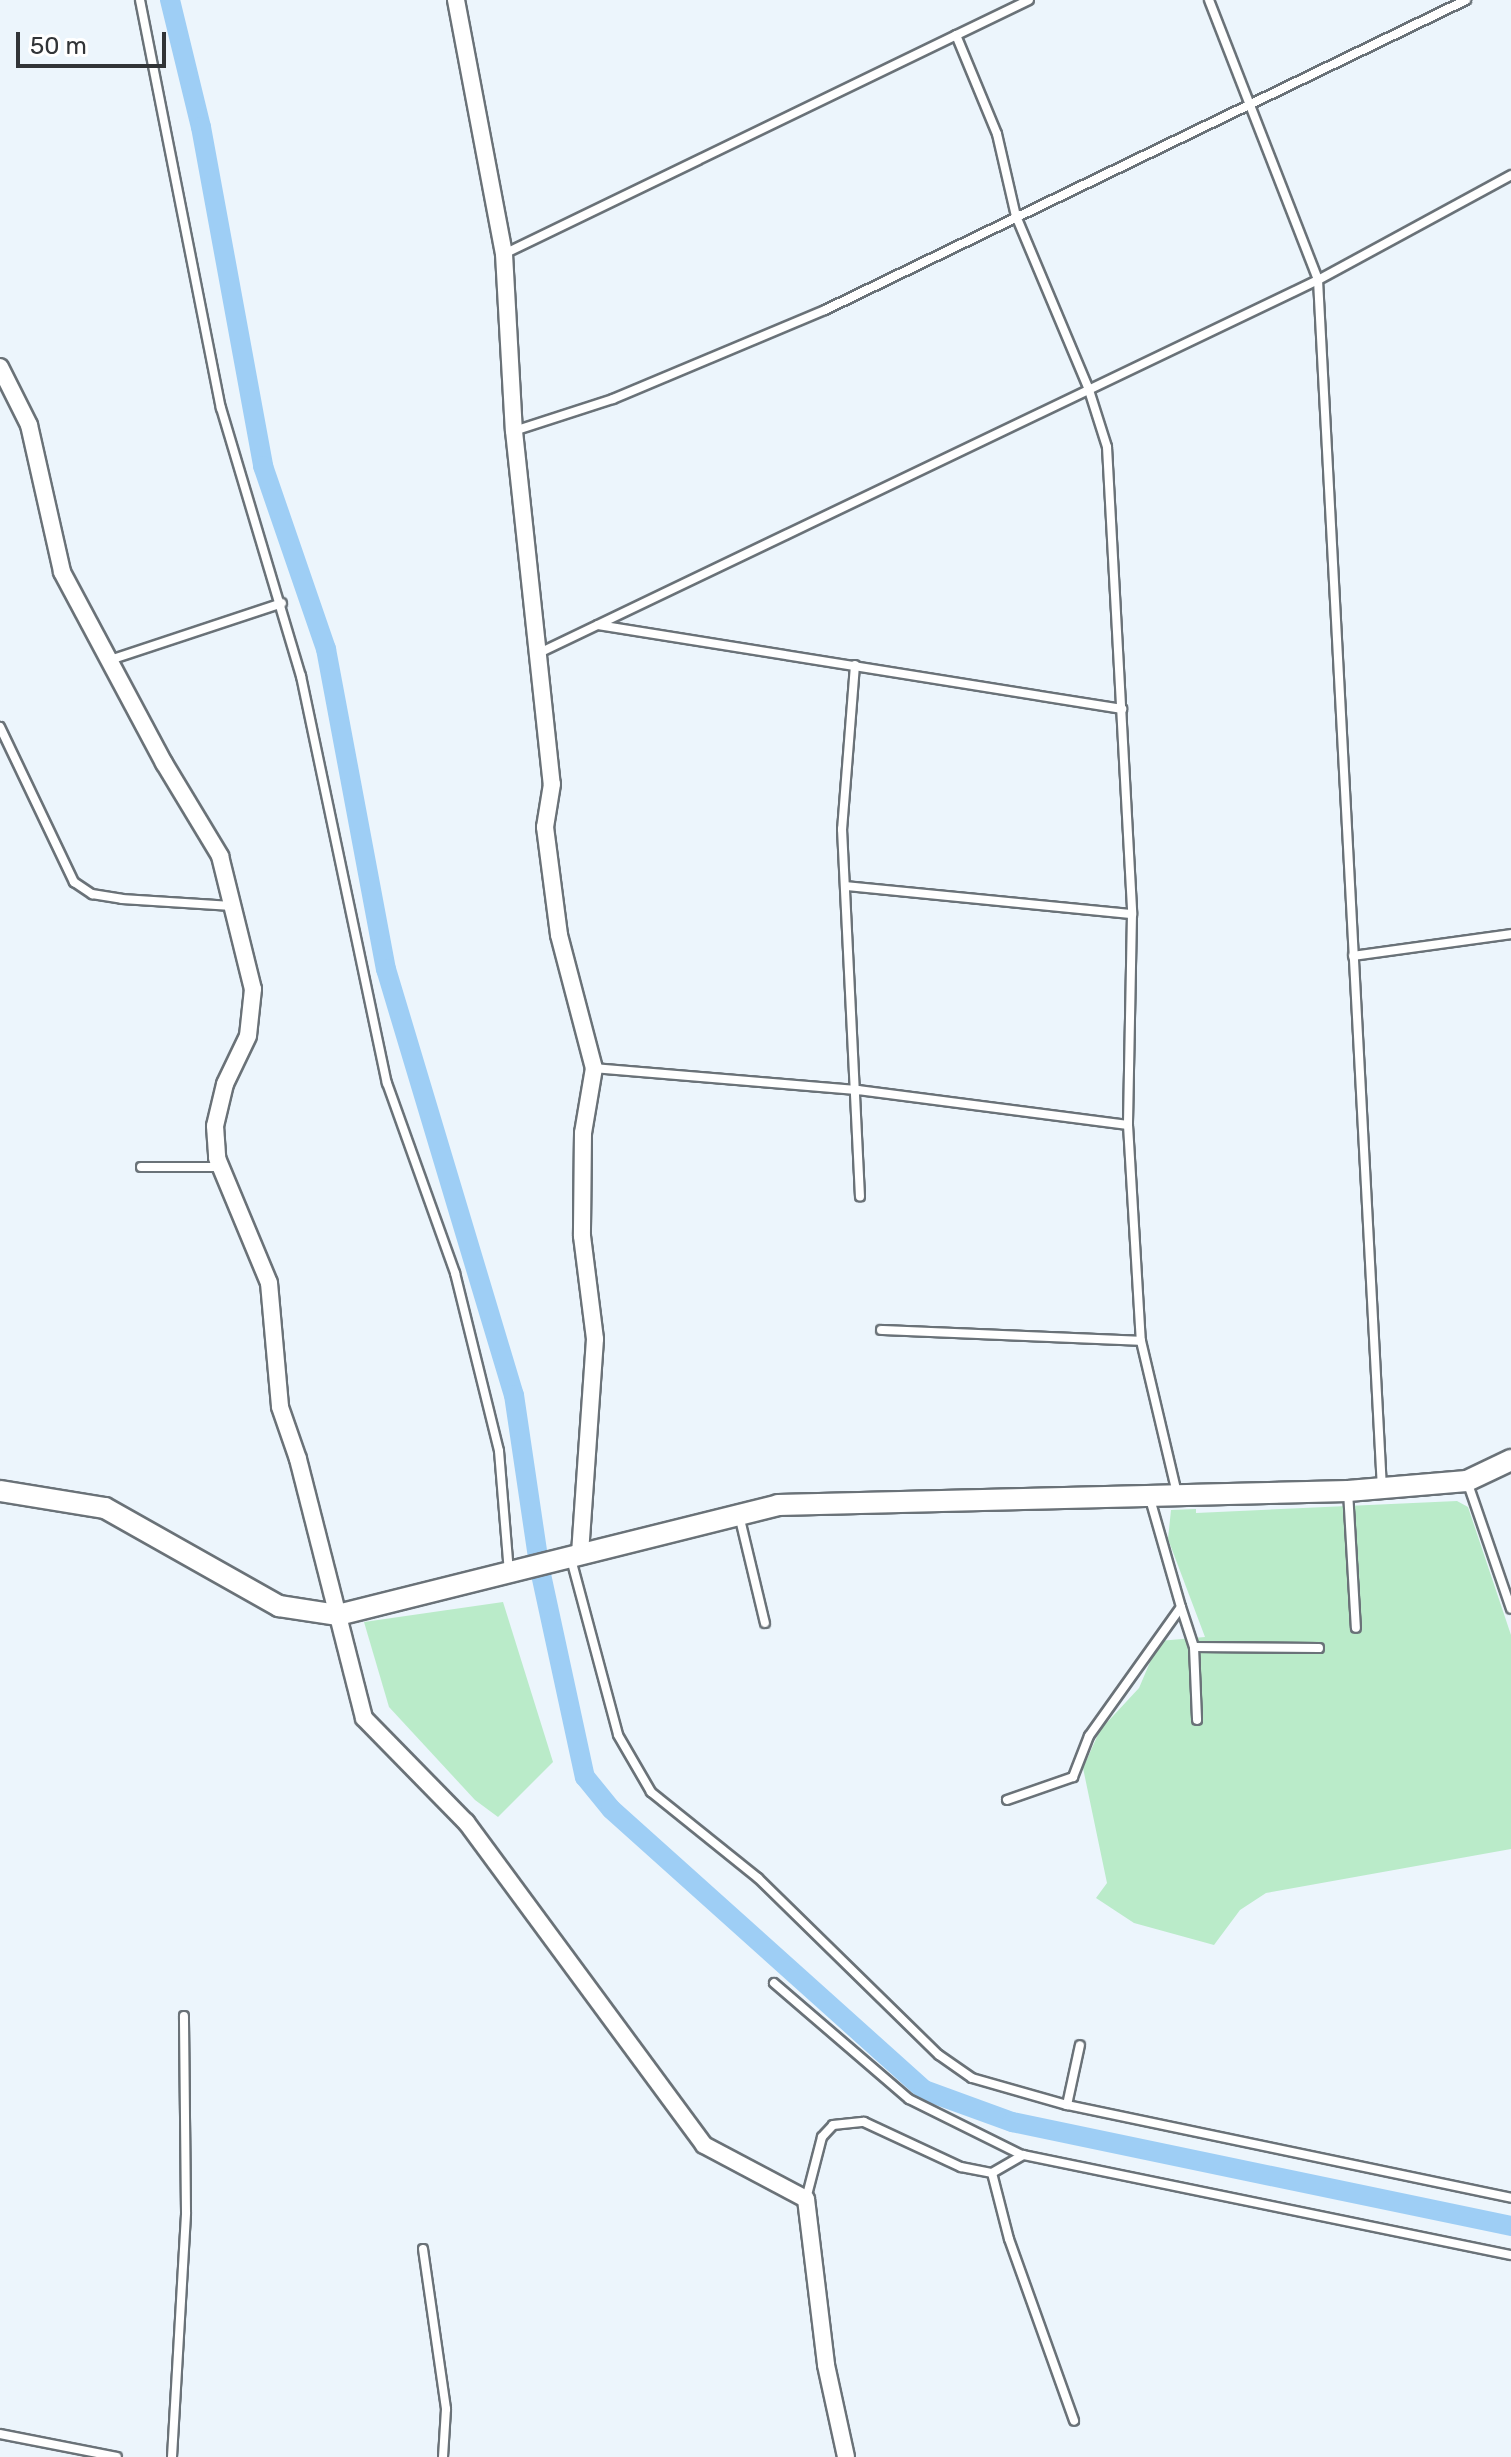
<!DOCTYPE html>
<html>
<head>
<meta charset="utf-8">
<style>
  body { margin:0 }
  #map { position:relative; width:1511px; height:2457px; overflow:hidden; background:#ecf5fc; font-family:Rubik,sans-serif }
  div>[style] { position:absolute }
  .green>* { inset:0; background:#baebc9 }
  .canal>* { height:20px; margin:-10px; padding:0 10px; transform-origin:10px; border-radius:10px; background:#9ecef5 }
  .roads { filter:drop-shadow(2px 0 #6a7278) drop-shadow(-2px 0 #6a7278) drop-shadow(0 2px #6a7278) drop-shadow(0 -2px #6a7278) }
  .service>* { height:8px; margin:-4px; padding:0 4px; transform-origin:4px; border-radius:4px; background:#fff }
  .minor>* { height:16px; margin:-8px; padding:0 8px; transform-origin:8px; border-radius:8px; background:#fff }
  .tertiary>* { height:20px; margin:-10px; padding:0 10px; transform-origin:10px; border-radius:10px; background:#fff }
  span { translate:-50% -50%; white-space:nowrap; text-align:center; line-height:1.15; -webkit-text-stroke:7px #fff; paint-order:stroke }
  .scale { position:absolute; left:16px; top:32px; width:150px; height:36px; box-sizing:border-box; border:4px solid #313437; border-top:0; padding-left:10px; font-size:24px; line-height:28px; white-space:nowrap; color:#313437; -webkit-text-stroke:6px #fff; paint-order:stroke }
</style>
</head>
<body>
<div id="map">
  <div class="green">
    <div style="clip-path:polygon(1457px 1501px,1468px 1507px,1511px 1635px,1511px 1849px,1266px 1893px,1240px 1910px,1214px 1945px,1134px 1923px,1096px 1898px,1107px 1883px,1083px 1768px,1100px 1730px,1139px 1688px,1159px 1641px,1205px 1637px,1168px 1539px,1171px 1510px,1196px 1509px,1196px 1513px)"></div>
    <div style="clip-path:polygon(503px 1602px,553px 1762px,498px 1817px,475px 1800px,389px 1707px,364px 1622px)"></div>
  </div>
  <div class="canal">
    <div style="left:170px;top:0;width:131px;rotate:76.3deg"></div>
    <div style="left:201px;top:127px;width:345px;rotate:79.6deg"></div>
    <div style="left:263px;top:466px;width:194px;rotate:71deg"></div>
    <div style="left:326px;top:649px;width:326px;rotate:79.4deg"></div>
    <div style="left:386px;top:969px;width:445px;rotate:73.3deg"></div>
    <div style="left:514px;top:1395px;width:172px;rotate:81.6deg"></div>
    <div style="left:539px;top:1565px;width:217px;rotate:77.8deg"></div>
    <div style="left:585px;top:1777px;width:41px;rotate:50.9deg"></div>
    <div style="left:611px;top:1809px;width:421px;rotate:41.9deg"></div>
    <div style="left:924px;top:2090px;width:94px;rotate:20deg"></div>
    <div style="left:1012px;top:2122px;width:510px;rotate:11.77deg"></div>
  </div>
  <div class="roads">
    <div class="service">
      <div style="left:140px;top:0;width:416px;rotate:78.8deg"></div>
      <div style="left:221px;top:408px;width:280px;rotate:73.4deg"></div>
      <div style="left:301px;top:676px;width:416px;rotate:78.1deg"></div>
      <div style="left:387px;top:1083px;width:202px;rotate:70.3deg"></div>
      <div style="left:455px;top:1273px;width:183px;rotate:76.1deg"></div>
      <div style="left:499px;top:1451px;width:121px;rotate:85.3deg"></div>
      <div style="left:1209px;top:0;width:300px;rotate:68.7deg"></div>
      <div style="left:1318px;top:280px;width:1210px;rotate:86.97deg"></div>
      <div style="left:956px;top:35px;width:107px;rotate:67.5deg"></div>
      <div style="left:997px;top:134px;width:84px;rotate:77deg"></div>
      <div style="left:1016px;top:216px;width:186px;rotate:67.2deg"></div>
      <div style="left:1088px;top:387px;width:63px;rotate:72.4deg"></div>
      <div style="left:1107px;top:447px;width:468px;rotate:86.9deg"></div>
      <div style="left:1132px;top:914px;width:211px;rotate:91.1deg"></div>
      <div style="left:1128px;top:1125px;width:216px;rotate:86.6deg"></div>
      <div style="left:1141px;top:1341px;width:156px;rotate:76.7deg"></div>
      <div style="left:504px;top:254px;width:583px;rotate:-25.82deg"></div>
      <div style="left:514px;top:431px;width:104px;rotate:-17.9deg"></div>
      <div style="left:613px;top:399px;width:230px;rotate:-22.8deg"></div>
      <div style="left:825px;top:310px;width:712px;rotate:-25.81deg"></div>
      <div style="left:598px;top:625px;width:531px;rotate:9.11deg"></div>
      <div style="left:537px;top:654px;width:866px;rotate:-25.59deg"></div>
      <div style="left:1318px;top:280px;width:220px;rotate:-28.5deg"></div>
      <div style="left:110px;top:660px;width:181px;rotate:-18.3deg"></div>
      <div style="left:855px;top:665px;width:165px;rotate:94.5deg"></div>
      <div style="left:842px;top:829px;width:368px;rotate:87.2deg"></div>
      <div style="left:0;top:727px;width:172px;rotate:64.5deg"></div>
      <div style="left:74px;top:882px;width:22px;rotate:34deg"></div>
      <div style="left:92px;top:894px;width:30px;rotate:9deg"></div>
      <div style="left:122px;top:899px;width:110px;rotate:3.6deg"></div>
      <div style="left:846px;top:886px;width:287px;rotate:5.6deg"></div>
      <div style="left:1353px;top:956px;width:160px;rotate:-7.9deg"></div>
      <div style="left:594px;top:1068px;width:265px;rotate:4.8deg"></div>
      <div style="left:858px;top:1090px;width:272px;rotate:7.4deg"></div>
      <div style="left:141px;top:1167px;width:78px"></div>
      <div style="left:881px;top:1330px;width:260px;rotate:2.4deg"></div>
      <div style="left:1467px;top:1481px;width:135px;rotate:71deg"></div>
      <div style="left:1348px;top:1491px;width:137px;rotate:86.7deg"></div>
      <div style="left:739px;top:1515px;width:111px;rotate:76.5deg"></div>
      <div style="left:571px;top:1559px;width:182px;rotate:75deg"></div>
      <div style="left:618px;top:1735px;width:66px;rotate:59.9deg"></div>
      <div style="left:651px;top:1792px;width:137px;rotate:38.8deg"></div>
      <div style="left:758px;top:1878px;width:253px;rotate:44.4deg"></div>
      <div style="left:939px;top:2055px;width:40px;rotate:34.9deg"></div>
      <div style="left:972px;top:2078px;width:99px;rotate:15.9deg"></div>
      <div style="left:1067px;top:2105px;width:454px;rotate:11.8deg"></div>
      <div style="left:1181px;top:1607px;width:42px;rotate:72deg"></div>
      <div style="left:1194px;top:1647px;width:125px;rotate:0.5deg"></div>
      <div style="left:1194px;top:1647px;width:73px;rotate:87.6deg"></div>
      <div style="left:1007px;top:1800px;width:70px;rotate:-19.2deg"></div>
      <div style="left:1073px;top:1777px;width:44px;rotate:-68.7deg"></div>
      <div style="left:1089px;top:1736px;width:158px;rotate:-54.5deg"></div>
      <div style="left:1181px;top:1607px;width:112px;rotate:-106deg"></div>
      <div style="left:774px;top:1983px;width:178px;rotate:40.7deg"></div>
      <div style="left:909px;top:2099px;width:126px;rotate:26.4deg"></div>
      <div style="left:1067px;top:2105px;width:61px;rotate:-77.8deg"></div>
      <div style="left:992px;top:2173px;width:68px;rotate:75.6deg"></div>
      <div style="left:1009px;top:2239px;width:193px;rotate:70.3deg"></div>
      <div style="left:806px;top:2199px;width:64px;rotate:-75.5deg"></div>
      <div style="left:822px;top:2137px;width:16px;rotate:-47deg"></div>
      <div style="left:833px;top:2125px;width:31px;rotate:-6deg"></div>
      <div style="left:864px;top:2122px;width:107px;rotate:24.9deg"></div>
      <div style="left:961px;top:2167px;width:32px;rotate:11deg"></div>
      <div style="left:992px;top:2173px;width:36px;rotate:-30deg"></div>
      <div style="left:1023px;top:2155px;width:498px;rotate:11.6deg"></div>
      <div style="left:423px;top:2249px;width:162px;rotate:81.8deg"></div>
      <div style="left:446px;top:2409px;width:48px;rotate:93.6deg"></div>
      <div style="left:0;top:2434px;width:119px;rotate:11.1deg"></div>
      <div style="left:172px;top:2457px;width:245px;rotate:-86.7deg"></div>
      <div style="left:186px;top:2212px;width:196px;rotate:-90.6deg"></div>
    </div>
    <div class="minor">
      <div style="left:456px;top:0;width:258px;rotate:79.3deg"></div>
      <div style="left:504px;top:254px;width:177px;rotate:86.8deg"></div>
      <div style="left:514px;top:431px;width:355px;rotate:83.9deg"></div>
      <div style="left:552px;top:784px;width:44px;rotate:99.2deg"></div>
      <div style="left:545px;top:827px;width:109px;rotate:82.6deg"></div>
      <div style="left:559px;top:935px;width:138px;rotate:75.3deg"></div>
      <div style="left:594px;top:1068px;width:66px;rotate:99.6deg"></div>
      <div style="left:583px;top:1133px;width:103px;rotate:90.6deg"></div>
      <div style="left:582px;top:1236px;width:104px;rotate:82.8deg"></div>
      <div style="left:595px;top:1339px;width:215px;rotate:94deg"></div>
      <div style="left:0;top:367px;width:65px;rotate:63.4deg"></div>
      <div style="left:29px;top:425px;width:151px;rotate:77.3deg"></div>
      <div style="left:62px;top:572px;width:217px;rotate:61.9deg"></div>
      <div style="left:164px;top:763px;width:109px;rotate:58.9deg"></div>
      <div style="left:220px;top:856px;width:137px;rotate:76.1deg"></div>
      <div style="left:253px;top:989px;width:47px;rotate:96.1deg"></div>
      <div style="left:248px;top:1036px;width:53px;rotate:115.6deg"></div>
      <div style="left:225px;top:1084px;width:43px;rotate:103.4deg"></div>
      <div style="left:215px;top:1126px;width:32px;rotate:86deg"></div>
      <div style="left:217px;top:1158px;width:135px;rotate:67.4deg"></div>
      <div style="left:269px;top:1283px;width:124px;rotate:84.9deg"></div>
      <div style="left:280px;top:1407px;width:55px;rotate:70.9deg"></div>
      <div style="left:298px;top:1459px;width:267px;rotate:75.7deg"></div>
      <div style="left:364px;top:1718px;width:146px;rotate:45.6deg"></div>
      <div style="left:466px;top:1822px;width:401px;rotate:53.6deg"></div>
      <div style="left:704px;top:2145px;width:115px;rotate:27.9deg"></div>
      <div style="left:806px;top:2199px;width:167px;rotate:83.1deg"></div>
      <div style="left:826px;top:2365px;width:94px;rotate:77.7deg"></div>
    </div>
    <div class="tertiary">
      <div style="left:0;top:1491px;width:106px;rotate:9.2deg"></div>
      <div style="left:105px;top:1508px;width:200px;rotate:29.4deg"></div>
      <div style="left:279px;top:1606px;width:60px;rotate:8.7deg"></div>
      <div style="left:338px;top:1615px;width:454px;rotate:-14deg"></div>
      <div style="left:778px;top:1505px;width:570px;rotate:-1.41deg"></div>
      <div style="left:1348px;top:1491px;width:119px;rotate:-4.8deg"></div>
      <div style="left:1467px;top:1481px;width:49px;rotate:-25.5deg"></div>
    </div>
  </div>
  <div class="scale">50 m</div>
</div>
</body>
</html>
